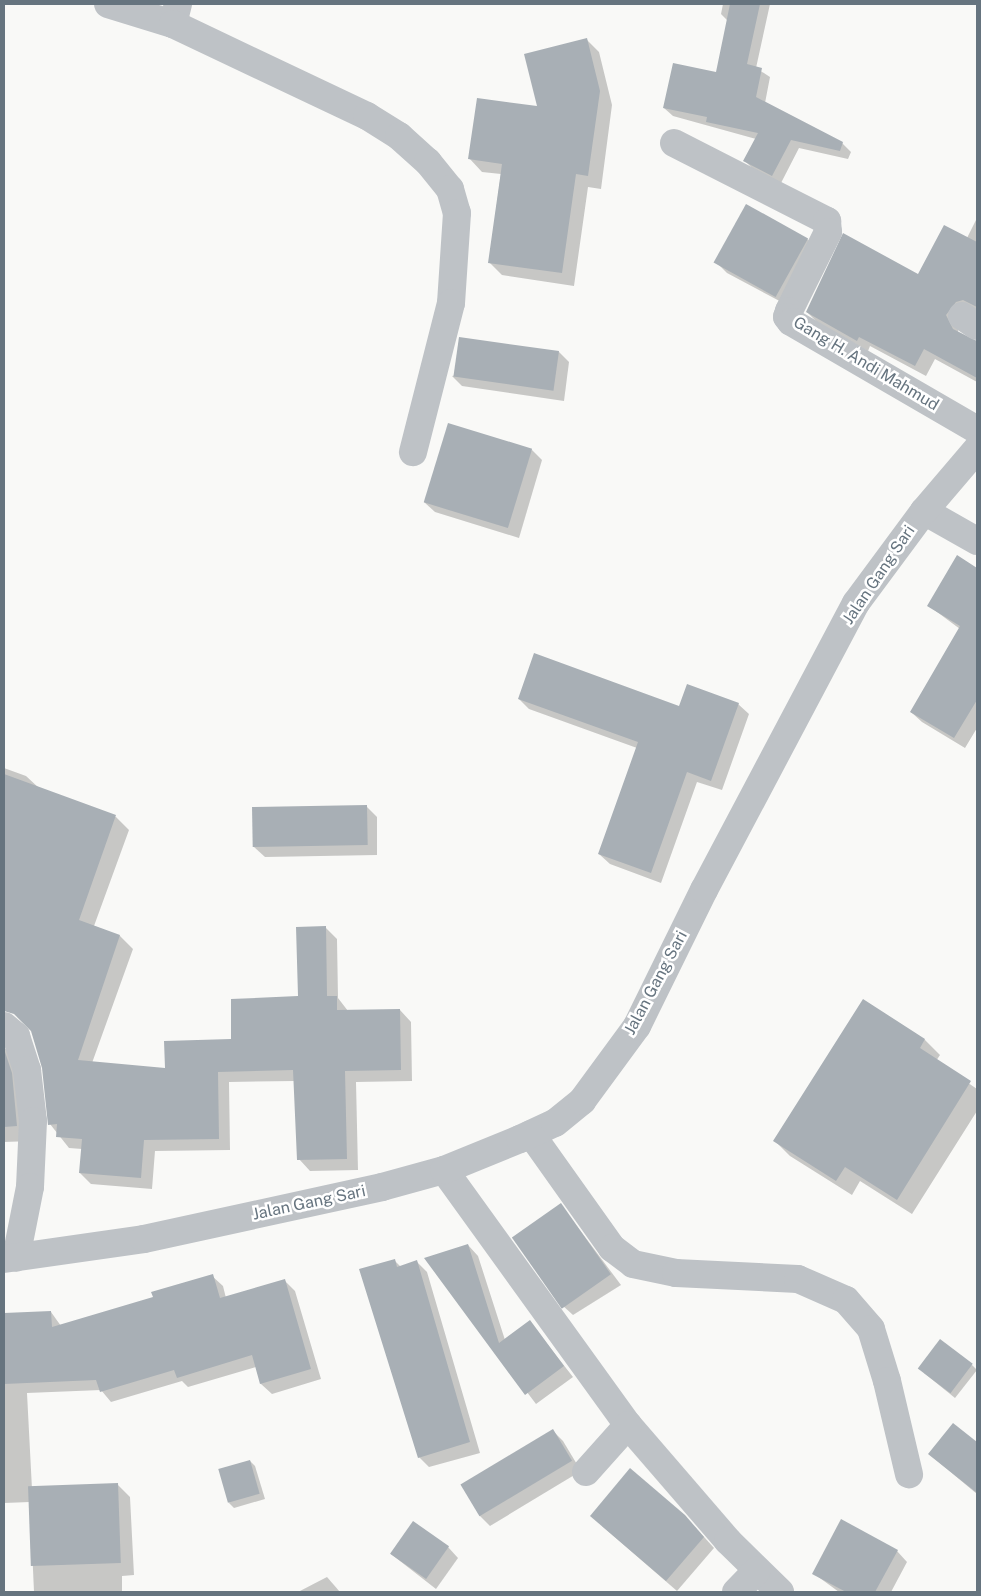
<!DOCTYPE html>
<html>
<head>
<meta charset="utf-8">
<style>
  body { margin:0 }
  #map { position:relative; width:981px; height:1596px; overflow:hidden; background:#f9f9f7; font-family:"Public Sans",sans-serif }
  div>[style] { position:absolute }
  .shadow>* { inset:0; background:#0003 }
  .building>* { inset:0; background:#a8afb5; transform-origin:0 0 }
  .minor>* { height:28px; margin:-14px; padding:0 14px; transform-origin:14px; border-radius:14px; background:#bec2c6 }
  span { translate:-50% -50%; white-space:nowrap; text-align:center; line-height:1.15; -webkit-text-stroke:5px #fff; paint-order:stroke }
  .street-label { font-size:16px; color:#66747f }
  .frame { position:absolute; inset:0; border:5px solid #66747f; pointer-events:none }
</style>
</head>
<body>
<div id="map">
  <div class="shadow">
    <div style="clip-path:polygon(723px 4px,770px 4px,756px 68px,770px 77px,765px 103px,842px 143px,851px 152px,848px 159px,799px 148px,781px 183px,753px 169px,745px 161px,756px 139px,673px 116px,664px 108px,717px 74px,728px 21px,721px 14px)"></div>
    <div style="clip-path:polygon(586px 39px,599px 52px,612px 105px,601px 189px,588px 187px,574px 286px,502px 275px,489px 262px,501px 174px,482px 172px,469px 158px,538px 107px)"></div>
    <div style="clip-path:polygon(977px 218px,977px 312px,959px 318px,958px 333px,977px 342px,977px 382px,935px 359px,926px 376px,870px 346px,868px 351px,818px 323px,807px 312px,919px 276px,967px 238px)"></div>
    <div style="clip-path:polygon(807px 239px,818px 249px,789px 306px,727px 273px,716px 262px)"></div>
    <div style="clip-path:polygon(559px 352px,569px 362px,564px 401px,462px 386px,452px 376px)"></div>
    <div style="clip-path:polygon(532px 450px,542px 460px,519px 538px,435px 512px,424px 502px)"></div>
    <div style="clip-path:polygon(958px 557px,977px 569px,977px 728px,965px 748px,922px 722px,911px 712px,960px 629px,929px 606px)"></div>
    <div style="clip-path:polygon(519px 699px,679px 708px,738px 704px,749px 714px,722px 790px,697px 782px,661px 883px,610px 864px,599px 854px,637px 748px,529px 709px)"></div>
    <div style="clip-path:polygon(4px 768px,26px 776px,39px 788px,116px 817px,129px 830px,94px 926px,120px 936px,133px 949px,92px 1063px,166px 1069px,233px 1041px,299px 998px,325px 927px,337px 939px,338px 998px,348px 1011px,400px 1010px,411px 1022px,412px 1081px,356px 1082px,358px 1170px,310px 1171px,299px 1159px,295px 1081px,229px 1082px,230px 1150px,155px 1151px,152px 1189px,91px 1184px,80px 1173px,82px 1149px,69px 1148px,50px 1124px,75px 1027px,4px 1000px)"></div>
    <div style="clip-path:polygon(366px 806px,377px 817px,377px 855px,265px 857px,254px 847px)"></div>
    <div style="clip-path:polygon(863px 1001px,925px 1040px,940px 1055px,936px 1061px,977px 1089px,977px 1111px,912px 1214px,860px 1181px,852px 1195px,790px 1156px,775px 1141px)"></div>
    <div style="clip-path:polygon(4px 1047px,17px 1062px,32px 1141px,4px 1142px)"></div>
    <div style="clip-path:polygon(561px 1205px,621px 1285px,573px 1315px,562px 1305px)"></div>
    <div style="clip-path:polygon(468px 1245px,478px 1256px,505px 1340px,530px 1322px,573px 1377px,536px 1404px,426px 1259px)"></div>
    <div style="clip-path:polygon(394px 1260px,401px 1267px,417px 1262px,427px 1272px,480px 1453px,429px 1467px,419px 1457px)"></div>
    <div style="clip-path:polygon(212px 1276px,223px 1286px,226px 1298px,284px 1280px,295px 1291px,321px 1379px,272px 1394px,261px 1384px,256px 1367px,188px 1387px,182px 1381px,111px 1402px,101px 1390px,27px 1393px,32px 1489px,117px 1484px,130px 1497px,134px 1575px,122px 1576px,122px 1592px,34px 1592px,30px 1502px,4px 1503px,4px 1314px,51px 1312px,61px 1326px,154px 1298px)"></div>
    <div style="clip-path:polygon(972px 1365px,977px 1370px,955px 1398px,924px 1373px)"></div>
    <div style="clip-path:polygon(953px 1424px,977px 1444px,977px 1494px,929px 1454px)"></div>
    <div style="clip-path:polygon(553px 1431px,563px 1441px,581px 1471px,490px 1526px,480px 1516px,462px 1485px)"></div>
    <div style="clip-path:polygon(250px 1461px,255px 1466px,265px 1499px,234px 1508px,229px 1503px)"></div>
    <div style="clip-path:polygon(602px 1526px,695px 1527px,714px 1548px,677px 1591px)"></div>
    <div style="clip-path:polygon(448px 1547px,458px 1558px,436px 1589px,391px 1554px)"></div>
    <div style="clip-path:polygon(897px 1551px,907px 1562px,891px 1592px,839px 1592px,813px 1573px)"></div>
    <div style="clip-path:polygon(327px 1577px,340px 1592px,298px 1592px)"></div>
  </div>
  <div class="building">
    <div style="clip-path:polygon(730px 4px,760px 4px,747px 64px,762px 68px,756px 97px,843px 142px,840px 151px,791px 140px,772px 176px,743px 161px,758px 133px,706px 122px,707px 117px,663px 108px,673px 63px,716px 72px)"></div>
    <div style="clip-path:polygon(587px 38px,600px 91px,588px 176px,576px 174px,562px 273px,488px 263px,502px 164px,468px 159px,477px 98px,537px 106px,524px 54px)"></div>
    <div style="left:746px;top:204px;width:71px;height:67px;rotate:29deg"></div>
    <div style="clip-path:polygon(944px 225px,977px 242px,977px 307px,963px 300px,956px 302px,946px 315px,953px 329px,977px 341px,977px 378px,924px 349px,915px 366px,859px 337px,857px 341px,806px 312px,843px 233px,918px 274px)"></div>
    <div style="left:459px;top:337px;width:101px;height:40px;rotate:8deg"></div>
    <div style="left:448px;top:423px;width:88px;height:83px;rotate:17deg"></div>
    <div style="clip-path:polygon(957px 555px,977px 568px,977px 700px,954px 738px,910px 712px,960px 626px,927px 606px)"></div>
    <div style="clip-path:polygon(534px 653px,679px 706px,687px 684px,739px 703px,711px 781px,687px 772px,651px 873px,598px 854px,638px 742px,518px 699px)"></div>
    <div style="clip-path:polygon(4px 774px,116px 815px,79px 920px,120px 935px,78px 1060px,165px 1068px,164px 1041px,231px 1039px,231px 999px,298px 996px,296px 927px,326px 926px,327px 996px,337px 996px,337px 1010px,400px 1009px,401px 1070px,345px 1071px,347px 1159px,297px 1160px,293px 1070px,218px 1072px,219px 1139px,144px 1140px,141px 1178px,79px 1173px,82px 1139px,56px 1137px,57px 1124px,48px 1125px,42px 1068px,31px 1031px,14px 1014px,4px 1011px)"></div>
    <div style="left:367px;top:805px;width:40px;height:115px;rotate:89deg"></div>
    <div style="clip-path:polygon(863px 999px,925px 1039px,920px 1048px,971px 1081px,897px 1200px,845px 1167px,836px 1181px,773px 1141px)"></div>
    <div style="clip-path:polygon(4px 1049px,12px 1073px,17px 1126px,4px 1127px)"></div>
    <div style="left:561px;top:1203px;width:87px;height:60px;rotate:55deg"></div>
    <div style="clip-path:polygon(468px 1244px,499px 1343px,530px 1320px,564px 1366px,525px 1395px,424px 1258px)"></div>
    <div style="clip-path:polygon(395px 1259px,397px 1267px,417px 1260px,470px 1442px,418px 1458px,359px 1269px)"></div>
    <div style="clip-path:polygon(213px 1274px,220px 1298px,285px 1279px,311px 1369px,260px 1384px,252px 1355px,177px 1378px,174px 1370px,100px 1392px,96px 1380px,4px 1384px,4px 1313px,51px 1311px,52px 1327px,153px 1297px,151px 1292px)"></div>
    <div style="left:940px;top:1339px;width:41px;height:37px;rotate:37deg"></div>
    <div style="clip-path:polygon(953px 1423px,977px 1442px,977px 1493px,928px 1454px)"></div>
    <div style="left:553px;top:1429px;width:37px;height:108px;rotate:59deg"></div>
    <div style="left:250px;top:1460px;width:35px;height:33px;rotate:74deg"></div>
    <div style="clip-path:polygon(630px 1468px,685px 1515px,704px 1537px,666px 1581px,590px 1516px)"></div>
    <div style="left:118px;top:1483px;width:80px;height:90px;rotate:88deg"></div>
    <div style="clip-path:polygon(841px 1519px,898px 1550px,875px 1592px,846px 1592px,812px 1574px)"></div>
    <div style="left:413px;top:1521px;width:44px;height:40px;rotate:35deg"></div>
  </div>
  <div class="minor">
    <div style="left:108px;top:4px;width:68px;rotate:17.1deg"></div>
    <div style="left:173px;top:24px;width:21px;rotate:-76deg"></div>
    <div style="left:173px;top:24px;width:215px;rotate:25.4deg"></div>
    <div style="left:367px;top:116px;width:38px;rotate:32deg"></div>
    <div style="left:399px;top:136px;width:39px;rotate:42deg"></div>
    <div style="left:428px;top:162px;width:35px;rotate:51deg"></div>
    <div style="left:450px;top:189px;width:25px;rotate:74deg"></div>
    <div style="left:457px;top:213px;width:90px;rotate:93.8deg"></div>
    <div style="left:451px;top:303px;width:154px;rotate:104.3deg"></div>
    <div style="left:674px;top:143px;width:172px;rotate:27deg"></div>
    <div style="left:827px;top:221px;width:11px;rotate:85deg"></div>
    <div style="left:828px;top:232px;width:88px;rotate:116.3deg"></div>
    <div style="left:789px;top:311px;width:6px;rotate:108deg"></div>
    <div style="left:787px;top:317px;width:6px;rotate:51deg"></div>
    <div style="left:791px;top:322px;width:215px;rotate:30.1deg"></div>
    <div style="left:962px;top:316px;width:18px;rotate:34deg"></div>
    <div style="left:924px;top:511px;width:61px;rotate:29.5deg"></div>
    <div style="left:4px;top:1026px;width:16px;rotate:40deg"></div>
    <div style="left:16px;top:1036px;width:36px;rotate:72deg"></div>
    <div style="left:27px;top:1070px;width:51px;rotate:83.3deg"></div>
    <div style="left:33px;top:1121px;width:66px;rotate:92.6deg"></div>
    <div style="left:30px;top:1187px;width:72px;rotate:101.2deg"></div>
    <div style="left:531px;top:1134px;width:140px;rotate:54.6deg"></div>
    <div style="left:612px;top:1248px;width:26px;rotate:37deg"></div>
    <div style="left:633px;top:1264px;width:44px;rotate:11.8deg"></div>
    <div style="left:676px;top:1273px;width:122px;rotate:2.8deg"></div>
    <div style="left:798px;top:1279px;width:52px;rotate:23.6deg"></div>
    <div style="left:846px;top:1300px;width:38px;rotate:49deg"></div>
    <div style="left:871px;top:1329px;width:54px;rotate:72.9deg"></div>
    <div style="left:887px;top:1381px;width:96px;rotate:76.7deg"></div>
    <div style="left:444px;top:1170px;width:314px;rotate:54.2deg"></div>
    <div style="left:628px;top:1425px;width:153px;rotate:49.2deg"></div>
    <div style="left:728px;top:1541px;width:73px;rotate:44.4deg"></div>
    <div style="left:4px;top:1259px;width:141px;rotate:-8.1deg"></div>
    <div style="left:144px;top:1239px;width:244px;rotate:-12.3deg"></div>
    <div style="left:382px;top:1187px;width:64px;rotate:-15.3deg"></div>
    <div style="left:444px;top:1170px;width:82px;rotate:-22.2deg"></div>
    <div style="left:520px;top:1139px;width:38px;rotate:-25deg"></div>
    <div style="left:555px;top:1123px;width:35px;rotate:-39deg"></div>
    <div style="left:582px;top:1101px;width:93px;rotate:-53.7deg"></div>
    <div style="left:637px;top:1026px;width:152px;rotate:-63.8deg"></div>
    <div style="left:704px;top:890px;width:325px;rotate:-62.1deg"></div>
    <div style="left:856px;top:603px;width:114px;rotate:-53.5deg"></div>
    <div style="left:924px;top:511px;width:82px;rotate:-49.5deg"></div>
    <div style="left:586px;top:1472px;width:63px;rotate:-48.2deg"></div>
    <div style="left:736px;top:1592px;width:30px;rotate:-46deg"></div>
  </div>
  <div class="street-label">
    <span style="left:866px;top:364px;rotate:31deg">Gang H. Andi Mahmud</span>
    <span style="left:879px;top:575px;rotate:-56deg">Jalan Gang Sari</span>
    <span style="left:656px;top:983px;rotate:-62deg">Jalan Gang Sari</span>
    <span style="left:309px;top:1203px;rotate:-12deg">Jalan Gang Sari</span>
  </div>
  <div class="frame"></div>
</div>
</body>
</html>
